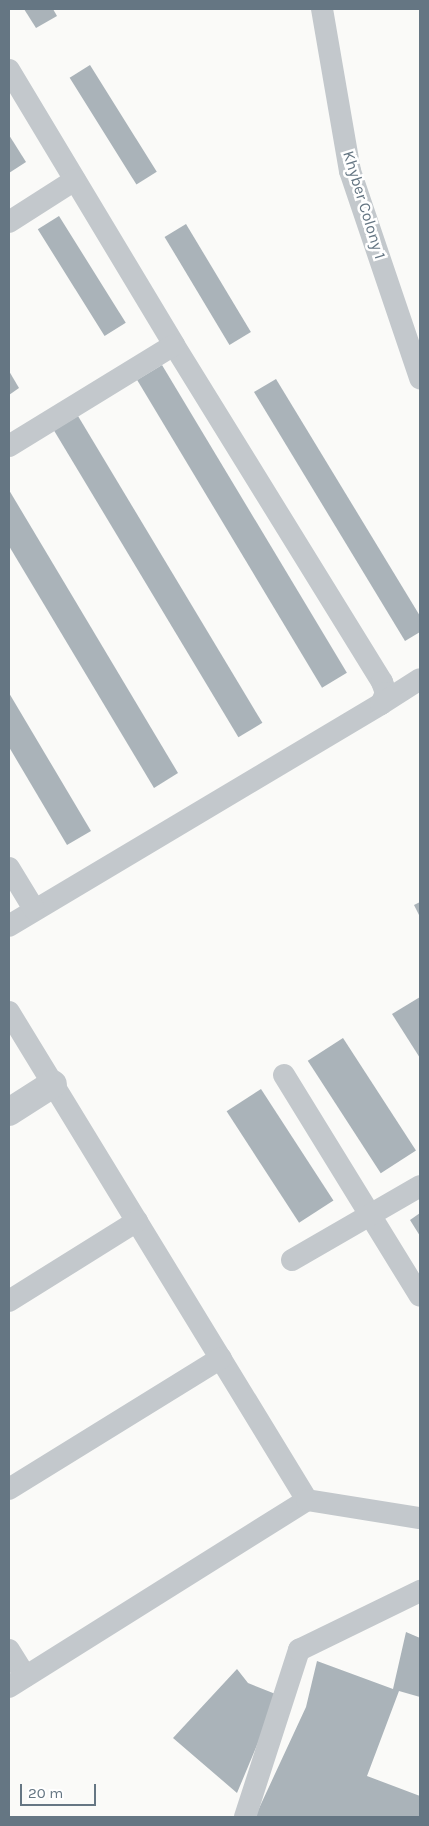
<!DOCTYPE html>
<html>
<head>
<meta charset="utf-8">
<style>
  body { margin:0 }
  #map { position:relative; width:429px; height:1826px; overflow:hidden; background:#fafaf8; font-family:Karla,sans-serif }
  div>[style] { position:absolute }
  .building>* { inset:0; background:#aab3b9; transform-origin:0 0 }
  .minor>* { height:22px; margin:-11px; padding:0 11px; transform-origin:11px; border-radius:11px; background:#c3c8cc }
  .tertiary>* { height:28px; margin:-14px; padding:0 14px; transform-origin:14px; border-radius:14px; background:#c3c8cc }
  span { translate:-50% -50%; white-space:nowrap; text-align:center; line-height:1.15; -webkit-text-stroke:5px #fff; paint-order:stroke }
  .street-label { font-size:16px; color:#657683 }
  .frame { position:absolute; inset:0; border:10px solid #657683; pointer-events:none }
  .scale { position:absolute; left:20px; top:1784px; width:76px; height:22px; box-sizing:border-box; border:2px solid #657683; border-top:0; padding-left:6px; font-size:15px; line-height:18px; white-space:nowrap; color:#657683; -webkit-text-stroke:4px #fff; paint-order:stroke }
</style>
</head>
<body>
<div id="map">
  <div class="building">
    <div style="clip-path:polygon(24px 9px,53px 9px,57px 16px,36px 28px)"></div>
    <div style="left:90px;top:65px;width:126px;height:24px;rotate:58deg"></div>
    <div style="clip-path:polygon(9px 135px,26px 162px,9px 173px)"></div>
    <div style="left:59px;top:216px;width:126px;height:25px;rotate:58deg"></div>
    <div style="left:186px;top:224px;width:126px;height:25px;rotate:59deg"></div>
    <div style="left:162px;top:365px;width:359px;height:29px;rotate:59deg"></div>
    <div style="clip-path:polygon(9px 371px,19px 388px,9px 395px)"></div>
    <div style="clip-path:polygon(276px 379px,420px 616px,420px 632px,405px 641px,254px 392px)"></div>
    <div style="left:78px;top:416px;width:358px;height:28px;rotate:59deg"></div>
    <div style="clip-path:polygon(9px 490px,178px 773px,154px 788px,9px 546px)"></div>
    <div style="clip-path:polygon(9px 693px,91px 831px,67px 845px,9px 747px)"></div>
    <div style="clip-path:polygon(420px 902px,420px 917px,414px 905px)"></div>
    <div style="clip-path:polygon(420px 997px,420px 1058px,392px 1014px)"></div>
    <div style="left:343px;top:1038px;width:134px;height:42px;rotate:57deg"></div>
    <div style="left:261px;top:1089px;width:133px;height:41px;rotate:57deg"></div>
    <div style="clip-path:polygon(420px 1213px,420px 1236px,410px 1220px)"></div>
    <div style="clip-path:polygon(406px 1632px,420px 1638px,420px 1697px,399px 1691px,367px 1776px,420px 1796px,420px 1817px,255px 1817px,306px 1707px,317px 1661px,393px 1689px)"></div>
    <div style="clip-path:polygon(237px 1669px,248px 1683px,278px 1695px,237px 1793px,173px 1738px)"></div>
  </div>
  <div class="minor">
    <div style="left:322px;top:9px;width:164px;rotate:80.2deg"></div>
    <div style="left:350px;top:171px;width:219px;rotate:71.3deg"></div>
    <div style="left:9px;top:70px;width:321px;rotate:59deg"></div>
    <div style="left:174px;top:345px;width:396px;rotate:58.3deg"></div>
    <div style="left:382px;top:682px;width:12px;rotate:70deg"></div>
    <div style="left:386px;top:693px;width:12px;rotate:114deg"></div>
    <div style="left:381px;top:704px;width:433px;rotate:149.2deg"></div>
    <div style="left:9px;top:222px;width:78px;rotate:-32.5deg"></div>
    <div style="left:9px;top:446px;width:193px;rotate:-31.5deg"></div>
    <div style="left:381px;top:704px;width:46px;rotate:-32.7deg"></div>
    <div style="left:9px;top:868px;width:48px;rotate:58.6deg"></div>
    <div style="left:9px;top:1012px;width:572px;rotate:58.59deg"></div>
    <div style="left:284px;top:1075px;width:259px;rotate:58.4deg"></div>
    <div style="left:292px;top:1260px;width:148px;rotate:-30deg"></div>
    <div style="left:9px;top:1301px;width:151px;rotate:-32deg"></div>
    <div style="left:9px;top:1489px;width:249px;rotate:-31.7deg"></div>
    <div style="left:9px;top:1650px;width:31px;rotate:58deg"></div>
    <div style="left:9px;top:1687px;width:352px;rotate:-32.1deg"></div>
    <div style="left:307px;top:1500px;width:114px;rotate:9.1deg"></div>
    <div style="left:245px;top:1817px;width:176px;rotate:-72.1deg"></div>
    <div style="left:299px;top:1650px;width:135px;rotate:-26deg"></div>
  </div>
  <div class="tertiary">
    <div style="left:9px;top:1112px;width:52px;rotate:-32.5deg"></div>
  </div>
  <div class="street-label">
    <span style="left:364px;top:205px;rotate:73deg">Khyber Colony 1</span>
  </div>
  <div class="frame"></div>
  <div class="scale">20 m</div>
</div>
</body>
</html>
